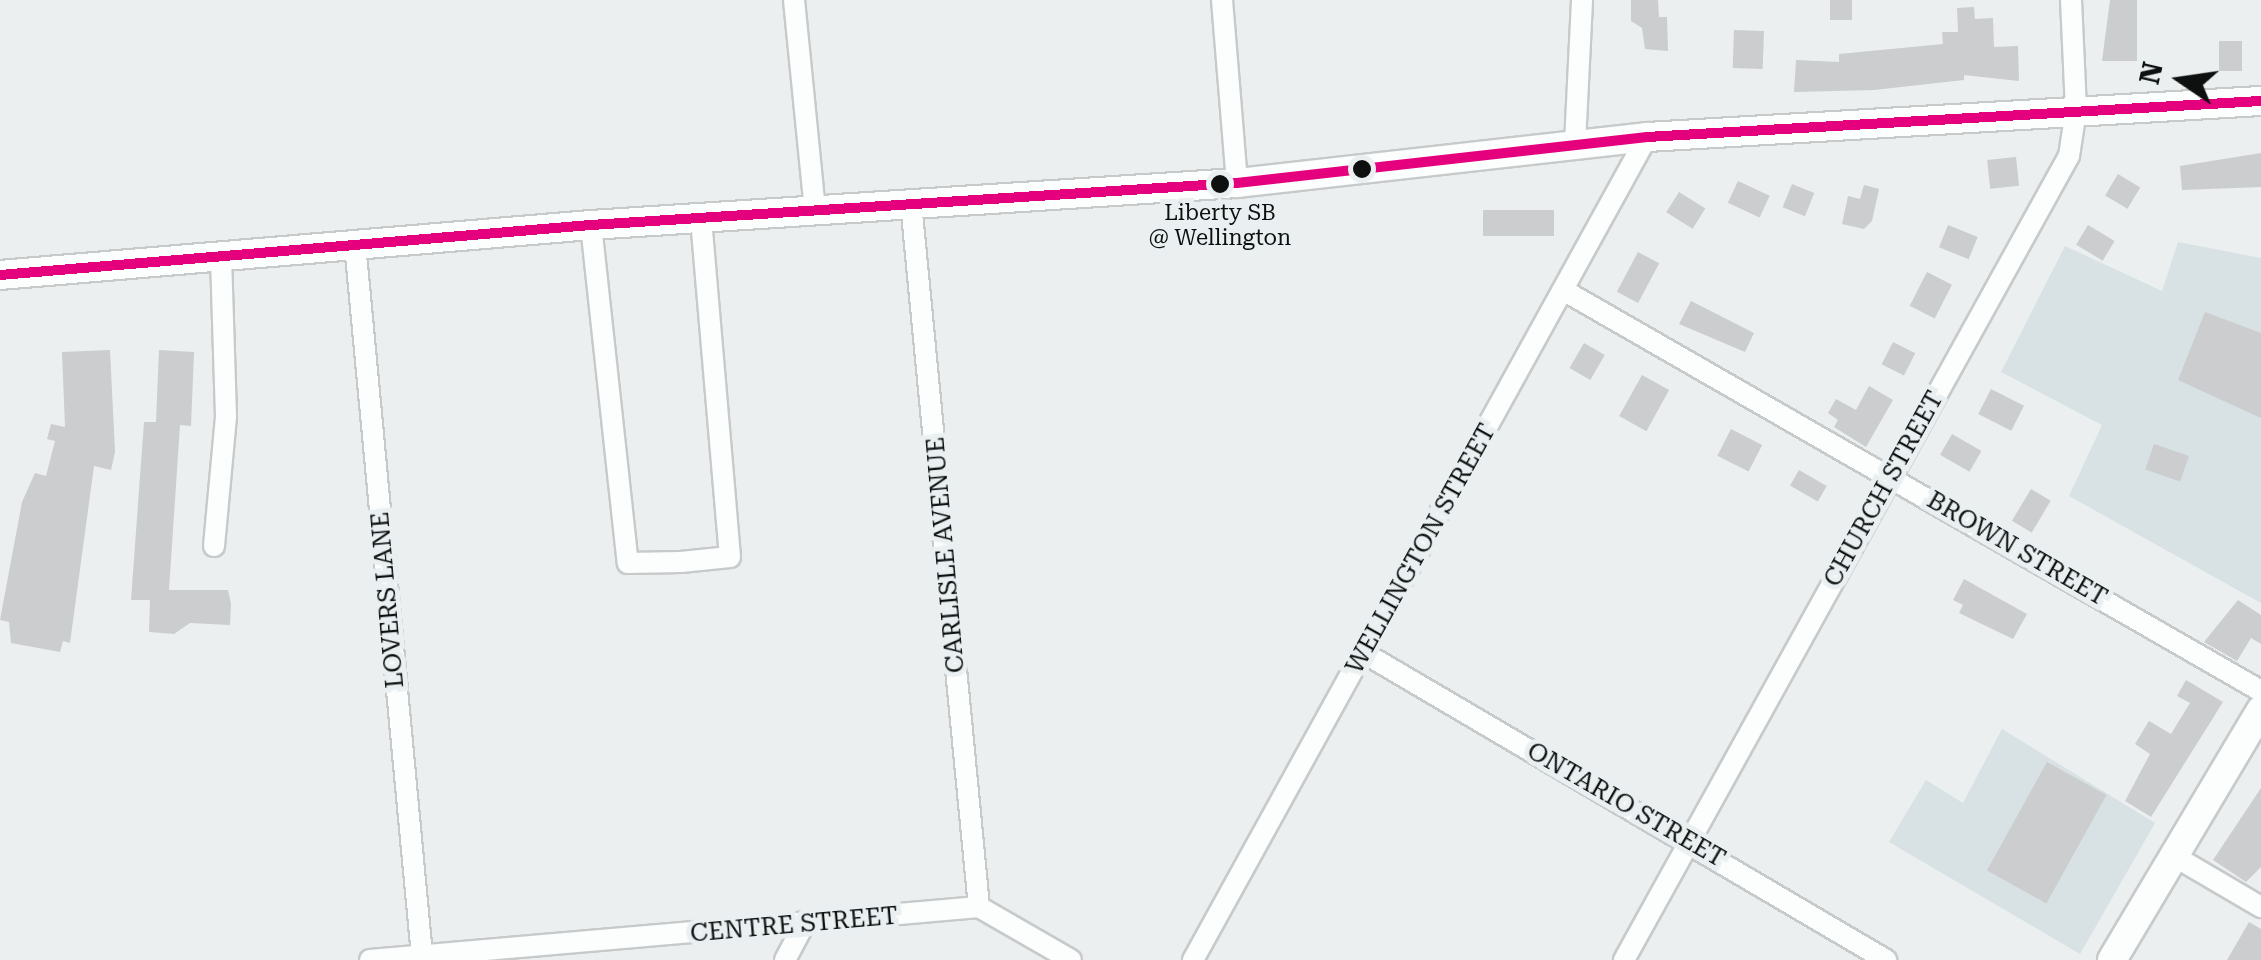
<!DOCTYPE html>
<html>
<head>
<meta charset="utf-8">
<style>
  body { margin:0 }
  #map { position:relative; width:2261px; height:960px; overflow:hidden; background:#ebeff0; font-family:"Roboto Serif",serif }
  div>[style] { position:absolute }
  .built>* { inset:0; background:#d8e1e3 }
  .building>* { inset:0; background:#cbcdce; transform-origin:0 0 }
  .roads { filter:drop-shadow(2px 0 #c7cacb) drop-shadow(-2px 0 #c7cacb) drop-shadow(0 2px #c7cacb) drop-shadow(0 -2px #c7cacb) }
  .minor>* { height:20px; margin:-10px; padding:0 10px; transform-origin:10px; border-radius:10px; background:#fcfdfd }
  .major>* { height:28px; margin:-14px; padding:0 14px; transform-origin:14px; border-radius:14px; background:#fcfdfd }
  .bus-1>* { height:10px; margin:-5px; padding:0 5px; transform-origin:5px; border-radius:5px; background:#e5007d }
  .dots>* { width:28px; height:28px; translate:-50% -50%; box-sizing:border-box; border:5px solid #eaf0f1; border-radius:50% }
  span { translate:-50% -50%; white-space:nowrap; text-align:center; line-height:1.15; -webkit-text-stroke:10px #eaf0f1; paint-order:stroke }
  .bus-label { font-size:22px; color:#0e1010 }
  .street-label { font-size:25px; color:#0e1010 }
  .north { position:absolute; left:2131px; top:30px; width:100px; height:100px; -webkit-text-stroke:8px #eaf0f1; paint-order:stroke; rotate:283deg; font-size:28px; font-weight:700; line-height:40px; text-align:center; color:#0e1010 }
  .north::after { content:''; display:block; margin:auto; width:35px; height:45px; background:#0e1010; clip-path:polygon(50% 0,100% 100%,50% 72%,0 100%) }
</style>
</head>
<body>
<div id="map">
  <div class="built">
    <div style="clip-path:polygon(2178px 242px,2261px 258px,2261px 603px,2069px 496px,2102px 425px,2001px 372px,2065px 246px,2162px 291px)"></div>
    <div style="clip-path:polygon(2002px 729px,2155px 823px,2080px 954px,1889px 842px,1926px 780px,1963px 803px)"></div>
  </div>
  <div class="building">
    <div style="clip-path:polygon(1631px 0,1658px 0,1659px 17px,1667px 17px,1668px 51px,1645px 49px,1642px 28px,1631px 21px)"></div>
    <div style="left:1830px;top:0;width:22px;height:20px"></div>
    <div style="clip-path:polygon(2110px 0,2137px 0,2137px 61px,2102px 61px)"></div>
    <div style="clip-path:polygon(1974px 7px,1975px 19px,1993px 18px,1994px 47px,2018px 46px,2019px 81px,1964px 75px,1964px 80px,1874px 90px,1794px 92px,1796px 60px,1839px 62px,1839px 54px,1943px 44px,1942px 32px,1958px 32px,1957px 8px)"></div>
    <div style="left:1734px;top:30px;width:30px;height:38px;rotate:2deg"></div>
    <div style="left:2219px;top:41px;width:23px;height:30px"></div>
    <div style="clip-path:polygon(2261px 153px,2261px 187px,2182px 190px,2180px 166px)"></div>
    <div style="left:2016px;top:157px;width:29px;height:29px;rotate:84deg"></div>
    <div style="left:2118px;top:174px;width:26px;height:25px;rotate:31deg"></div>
    <div style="left:1738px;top:181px;width:35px;height:24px;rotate:25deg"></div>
    <div style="left:1792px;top:184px;width:24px;height:25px;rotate:22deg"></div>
    <div style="clip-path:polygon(1864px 185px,1879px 189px,1872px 221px,1864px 229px,1842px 224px,1848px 196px,1860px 199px)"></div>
    <div style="left:1679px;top:192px;width:31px;height:24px;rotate:32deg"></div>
    <div style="left:1554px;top:210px;width:26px;height:71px;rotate:90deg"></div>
    <div style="left:1948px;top:225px;width:32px;height:24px;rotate:22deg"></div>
    <div style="left:2088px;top:225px;width:31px;height:23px;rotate:31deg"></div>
    <div style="left:1638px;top:252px;width:24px;height:45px;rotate:28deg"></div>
    <div style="left:1927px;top:272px;width:28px;height:38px;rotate:27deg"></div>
    <div style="clip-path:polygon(1691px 301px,1754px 333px,1745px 352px,1679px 324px)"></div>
    <div style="clip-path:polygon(2205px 312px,2261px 333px,2261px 418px,2178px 380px)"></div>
    <div style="left:1893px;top:342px;width:25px;height:25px;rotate:27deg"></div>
    <div style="left:1584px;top:343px;width:24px;height:29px;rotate:30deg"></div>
    <div style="clip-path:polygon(110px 350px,115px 452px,111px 470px,94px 466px,70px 643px,63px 641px,60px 652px,11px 643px,9px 622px,0 620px,22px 502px,35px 473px,46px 476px,55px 441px,47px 439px,51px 424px,65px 427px,62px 352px)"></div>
    <div style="clip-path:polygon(159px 350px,194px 352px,191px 426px,180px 425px,169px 590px,228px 590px,231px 604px,230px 625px,190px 623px,174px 634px,149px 632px,150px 600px,131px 600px,144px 422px,156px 422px)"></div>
    <div style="left:1642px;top:375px;width:31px;height:47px;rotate:29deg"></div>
    <div style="clip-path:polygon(1869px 386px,1893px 400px,1866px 447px,1834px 427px,1838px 420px,1828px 413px,1836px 399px,1856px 410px)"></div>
    <div style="left:1991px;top:389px;width:37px;height:28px;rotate:27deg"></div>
    <div style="left:1731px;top:429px;width:35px;height:30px;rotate:27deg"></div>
    <div style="left:1952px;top:434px;width:34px;height:24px;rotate:30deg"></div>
    <div style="left:2154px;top:444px;width:37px;height:27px;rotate:19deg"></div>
    <div style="left:1799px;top:470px;width:32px;height:18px;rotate:30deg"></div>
    <div style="left:2031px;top:489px;width:23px;height:37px;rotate:31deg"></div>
    <div style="clip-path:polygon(1964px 579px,2027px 614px,2013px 639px,1959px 613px,1963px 605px,1953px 600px)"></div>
    <div style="clip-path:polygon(2238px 600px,2261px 615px,2261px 644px,2251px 638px,2237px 661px,2204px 642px)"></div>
    <div style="clip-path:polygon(2186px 680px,2223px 702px,2151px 817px,2125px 801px,2150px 754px,2135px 744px,2149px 721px,2171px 734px,2190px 703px,2177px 696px)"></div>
    <div style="left:2047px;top:762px;width:68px;height:124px;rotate:29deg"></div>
    <div style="clip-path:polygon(2261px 788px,2261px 867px,2246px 882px,2213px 860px)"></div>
    <div style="clip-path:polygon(2249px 922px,2261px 929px,2261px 960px,2227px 960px)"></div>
  </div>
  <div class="roads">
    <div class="minor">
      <div style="left:794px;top:0;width:211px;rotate:84.3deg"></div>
      <div style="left:1222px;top:0;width:184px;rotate:85.3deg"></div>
      <div style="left:1575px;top:144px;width:144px;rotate:-87.2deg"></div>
      <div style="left:911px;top:203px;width:707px;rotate:84.48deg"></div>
      <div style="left:591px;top:225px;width:340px;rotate:83.8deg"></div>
      <div style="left:628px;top:563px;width:53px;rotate:-1.1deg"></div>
      <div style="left:681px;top:562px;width:49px;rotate:-5.8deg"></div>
      <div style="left:730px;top:557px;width:339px;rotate:-94.9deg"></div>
      <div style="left:355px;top:244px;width:714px;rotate:84.62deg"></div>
      <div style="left:1563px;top:290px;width:805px;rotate:29.88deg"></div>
      <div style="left:214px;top:546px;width:131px;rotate:-84.7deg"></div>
      <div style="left:226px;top:416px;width:160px;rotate:-91.8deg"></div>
      <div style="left:1364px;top:653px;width:606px;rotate:30.46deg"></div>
      <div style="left:2174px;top:856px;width:101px;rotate:30.4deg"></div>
      <div style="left:979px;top:907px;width:106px;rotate:29.9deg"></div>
      <div style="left:370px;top:960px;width:611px;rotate:-4.97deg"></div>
      <div style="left:785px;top:960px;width:40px;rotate:-62deg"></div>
      <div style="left:1193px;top:960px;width:940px;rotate:-61.12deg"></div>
      <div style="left:1624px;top:960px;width:919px;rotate:-61.04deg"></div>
      <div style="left:2069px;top:156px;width:47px;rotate:-81.3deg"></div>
      <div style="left:2076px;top:110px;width:110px;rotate:-92.6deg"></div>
    </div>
    <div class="major">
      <div style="left:0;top:275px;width:593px;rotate:-4.84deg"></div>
      <div style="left:591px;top:225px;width:647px;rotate:-3.72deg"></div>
      <div style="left:1237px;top:183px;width:413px;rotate:-6.4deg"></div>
      <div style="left:1647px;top:137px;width:615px;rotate:-3.36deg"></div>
      <div style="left:2112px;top:960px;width:291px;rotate:-59.2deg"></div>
    </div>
  </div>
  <div class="bus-1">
    <div style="left:0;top:275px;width:593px;rotate:-4.84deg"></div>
    <div style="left:591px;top:225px;width:647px;rotate:-3.72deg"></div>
    <div style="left:1237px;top:183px;width:413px;rotate:-6.4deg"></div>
    <div style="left:1647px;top:137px;width:615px;rotate:-3.36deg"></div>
  </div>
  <div class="dots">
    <div style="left:1362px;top:169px;background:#0e1010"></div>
    <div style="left:1220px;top:184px;background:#0e1010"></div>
  </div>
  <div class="bus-label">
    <span style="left:1220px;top:225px">Liberty SB<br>@ Wellington</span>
  </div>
  <div class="street-label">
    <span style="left:1884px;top:489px;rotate:-61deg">CHURCH STREET</span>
    <span style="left:1421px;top:549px;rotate:-61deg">WELLINGTON STREET</span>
    <span style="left:2017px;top:549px;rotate:30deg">BROWN STREET</span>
    <span style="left:946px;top:555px;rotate:-95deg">CARLISLE AVENUE</span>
    <span style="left:388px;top:600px;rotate:-95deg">LOVERS LANE</span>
    <span style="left:1626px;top:805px;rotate:30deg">ONTARIO STREET</span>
    <span style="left:794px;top:925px;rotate:-5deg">CENTRE STREET</span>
  </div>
  <div class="north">N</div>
</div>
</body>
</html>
